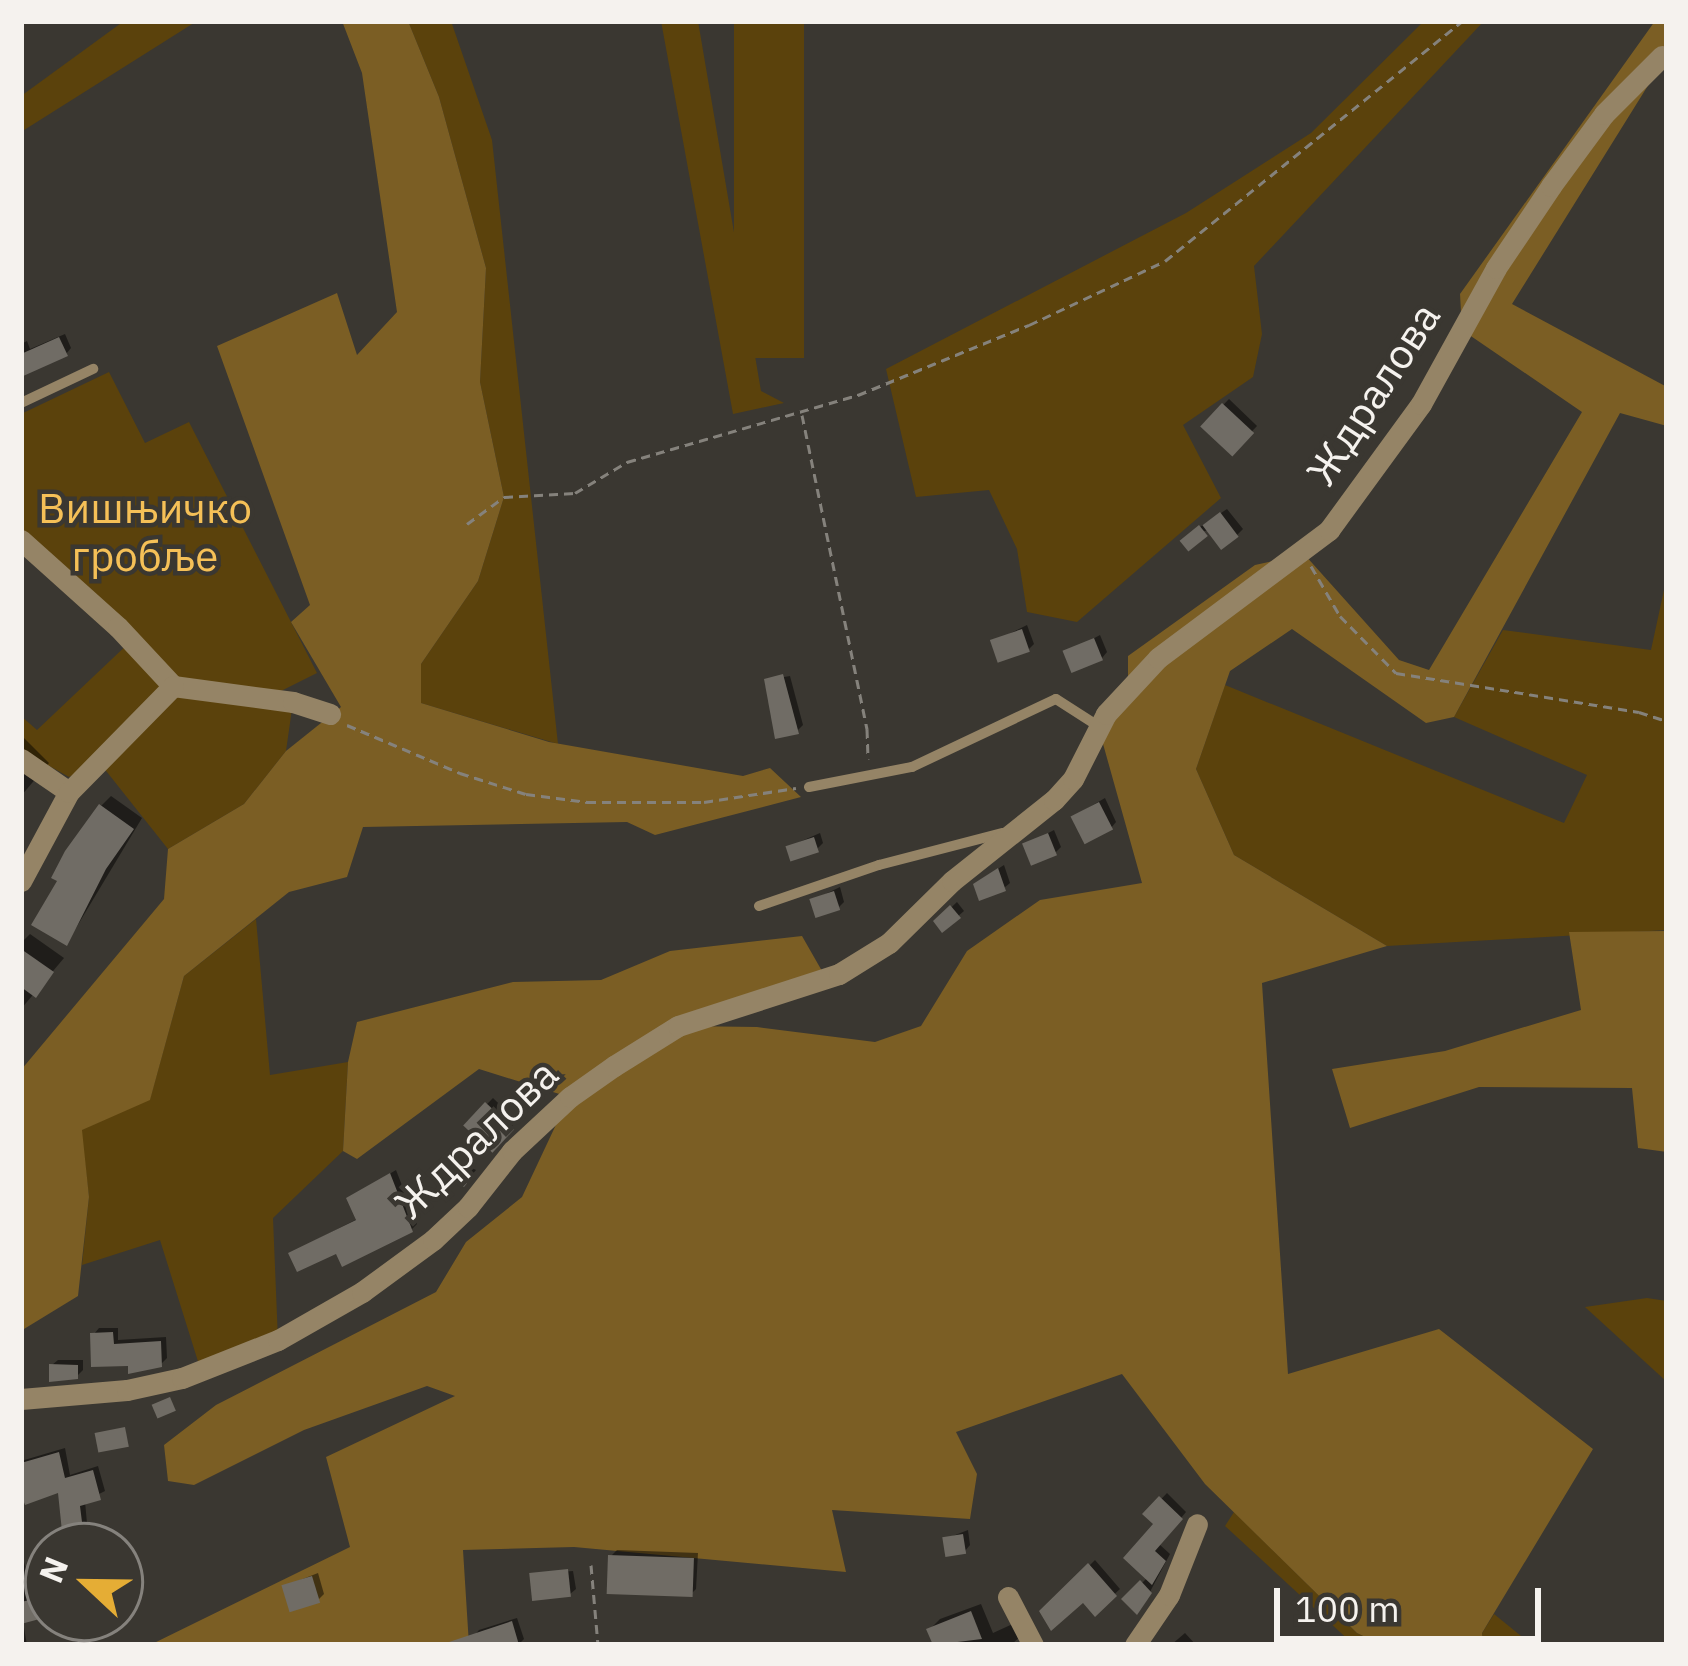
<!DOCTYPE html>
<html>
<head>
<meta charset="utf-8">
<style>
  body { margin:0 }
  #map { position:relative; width:1688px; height:1666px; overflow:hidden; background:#3a3731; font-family:"IBM Plex Sans",sans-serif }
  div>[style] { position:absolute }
  .green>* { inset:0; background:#5b420c; transform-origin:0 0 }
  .forest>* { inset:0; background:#7b5e24 }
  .shadow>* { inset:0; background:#0007; transform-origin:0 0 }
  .building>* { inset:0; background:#706c65; transform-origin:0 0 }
  .path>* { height:3px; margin-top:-1.5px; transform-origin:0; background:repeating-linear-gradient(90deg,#85827c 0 9px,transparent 0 15px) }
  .lane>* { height:10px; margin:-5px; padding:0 5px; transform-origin:5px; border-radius:5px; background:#958466 }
  .street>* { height:21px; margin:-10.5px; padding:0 10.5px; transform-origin:10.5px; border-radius:10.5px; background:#958466 }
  span { translate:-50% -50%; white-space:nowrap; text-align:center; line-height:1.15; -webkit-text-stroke:9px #3a3731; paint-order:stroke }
  .street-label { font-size:42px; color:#f5f2ee }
  .park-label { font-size:42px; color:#f5c057 }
  .frame { position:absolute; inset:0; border:24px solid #f5f2ee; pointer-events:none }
  .north { position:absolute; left:24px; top:1522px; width:120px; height:120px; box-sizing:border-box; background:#3a3731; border:3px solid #85827d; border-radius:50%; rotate:292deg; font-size:33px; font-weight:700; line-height:48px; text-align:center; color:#f5f2ee }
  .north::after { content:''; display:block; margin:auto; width:42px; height:54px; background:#e5ad35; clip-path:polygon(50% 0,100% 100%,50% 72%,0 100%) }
  .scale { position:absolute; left:1274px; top:1588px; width:267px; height:54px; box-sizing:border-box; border:6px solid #f5f2ee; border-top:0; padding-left:15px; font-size:36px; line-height:42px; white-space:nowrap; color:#f5f2ee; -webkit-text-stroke:9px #3a3731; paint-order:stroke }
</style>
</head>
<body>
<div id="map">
  <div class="green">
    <div style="clip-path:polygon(124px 21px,197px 21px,21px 132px,21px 96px)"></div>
    <div style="clip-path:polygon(408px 21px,451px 21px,492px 140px,558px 744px,421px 703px,421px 664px,478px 581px,504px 497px,480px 382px,486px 268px,439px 97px)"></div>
    <div style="clip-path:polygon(661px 21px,698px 21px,761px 391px,784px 403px,733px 414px)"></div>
    <div style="left:734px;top:21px;width:70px;height:337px"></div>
    <div style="clip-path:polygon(1424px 21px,1484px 21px,1254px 266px,1262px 334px,1253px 377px,1183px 425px,1221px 498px,1077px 622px,1027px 612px,1017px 549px,989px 490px,916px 497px,886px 369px,1186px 213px,1311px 133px)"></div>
    <div style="clip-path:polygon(109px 372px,145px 443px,189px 422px,317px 673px,275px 694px,293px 702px,286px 751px,244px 804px,168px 849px,99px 762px,69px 777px,21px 750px,21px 716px,37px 730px,132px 640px,21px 535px,21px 414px)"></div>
    <div style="clip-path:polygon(1667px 576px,1667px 930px,1387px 946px,1234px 855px,1196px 769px,1225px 685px,1564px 823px,1587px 775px,1454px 717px,1503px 630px,1651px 650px)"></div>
    <div style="clip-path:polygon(256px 919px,270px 1075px,348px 1062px,343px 1151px,273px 1218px,278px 1340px,201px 1371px,160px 1240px,82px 1265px,89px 1197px,81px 1130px,150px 1099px,184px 976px)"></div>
    <div style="clip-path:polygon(1647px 1298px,1667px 1301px,1667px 1382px,1585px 1307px)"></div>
    <div style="clip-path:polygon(1234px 1512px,1357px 1633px,1382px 1645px,1354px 1645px,1225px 1526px)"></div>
    <div style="clip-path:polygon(1494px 1614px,1532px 1645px,1483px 1645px,1482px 1633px)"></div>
  </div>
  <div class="forest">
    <div style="clip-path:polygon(342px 21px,408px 21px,439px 97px,486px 268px,480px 382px,504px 497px,478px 581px,421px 664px,421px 703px,549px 742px,743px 776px,770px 768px,801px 797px,655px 835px,627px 822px,363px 827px,347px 877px,289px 892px,184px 976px,150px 1100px,82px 1130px,89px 1197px,78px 1296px,24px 1329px,21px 1070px,164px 899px,168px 849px,244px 804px,286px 751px,341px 707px,291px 622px,310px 605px,217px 346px,337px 293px,357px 355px,397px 312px,362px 73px)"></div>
    <div style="clip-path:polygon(1655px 21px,1667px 21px,1667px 55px,1512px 304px,1667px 387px,1667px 426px,1620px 413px,1454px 717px,1426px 723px,1292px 629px,1230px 671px,1196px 769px,1234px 855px,1387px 946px,1262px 983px,1288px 1374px,1439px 1329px,1593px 1449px,1482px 1633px,1483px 1645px,1382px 1645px,1357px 1633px,1205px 1484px,1122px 1374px,956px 1432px,977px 1474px,970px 1519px,832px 1510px,846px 1572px,574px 1547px,463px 1550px,469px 1645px,150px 1645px,350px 1547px,326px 1457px,455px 1396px,427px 1386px,304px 1430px,194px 1485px,168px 1481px,164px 1445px,216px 1405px,436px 1292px,466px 1242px,522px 1197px,569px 1097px,479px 1069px,357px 1159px,343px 1151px,348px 1062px,357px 1022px,513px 982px,601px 980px,670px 951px,802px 936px,826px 978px,683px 1026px,757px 1027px,875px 1042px,921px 1026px,967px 951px,1040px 900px,1142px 883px,1098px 726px,1128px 690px,1128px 656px,1255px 565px,1304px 554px,1399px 660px,1429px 670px,1582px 412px,1462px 330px,1460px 294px)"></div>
    <div style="clip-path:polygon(1667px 931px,1667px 1152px,1638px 1148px,1632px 1088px,1479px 1087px,1350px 1128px,1332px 1069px,1445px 1051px,1581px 1010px,1569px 932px)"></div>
  </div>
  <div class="shadow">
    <div style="clip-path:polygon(65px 334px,71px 348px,66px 354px,21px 376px,21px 344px,27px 341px,30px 349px)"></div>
    <div style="left:1229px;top:399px;width:39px;height:36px;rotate:44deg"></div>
    <div style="clip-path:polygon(1227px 509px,1243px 529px,1237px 535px,1209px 530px,1188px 535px)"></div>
    <div style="clip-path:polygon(1027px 625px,1034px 644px,1029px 649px,993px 642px)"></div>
    <div style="clip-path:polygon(1100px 635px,1107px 652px,1102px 658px,1067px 653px)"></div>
    <div style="clip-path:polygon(790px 676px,803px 725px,797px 731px,767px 680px)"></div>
    <div style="clip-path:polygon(21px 735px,49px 763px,21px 796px)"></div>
    <div style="clip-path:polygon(111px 796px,142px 818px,67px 943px,101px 806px)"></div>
    <div style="clip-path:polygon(1105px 798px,1116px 822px,1111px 828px,1074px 816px)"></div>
    <div style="clip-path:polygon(1054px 830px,1061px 847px,1055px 853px,1026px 845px)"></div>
    <div style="clip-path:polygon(820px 833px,823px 843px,817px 849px,788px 847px)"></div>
    <div style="clip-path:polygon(1004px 865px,1010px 883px,1004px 888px,982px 879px)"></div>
    <div style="clip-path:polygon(840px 887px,844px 902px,838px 908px,813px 900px)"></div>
    <div style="clip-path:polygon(957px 902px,964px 911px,943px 929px,937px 921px)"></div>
    <div style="clip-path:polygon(30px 934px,64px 958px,21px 1009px,21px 943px)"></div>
    <div style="left:493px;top:1098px;width:33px;height:37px;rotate:44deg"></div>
    <div style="clip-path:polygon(454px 1159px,476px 1170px,464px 1184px,449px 1164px)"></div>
    <div style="clip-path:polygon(396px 1170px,417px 1224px,411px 1230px,337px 1251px,291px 1253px,359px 1218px,349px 1198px)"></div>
    <div style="clip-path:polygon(99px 1328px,118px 1328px,118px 1340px,166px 1337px,167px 1358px,161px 1364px,130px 1363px,94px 1334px)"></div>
    <div style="clip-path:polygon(58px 1360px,83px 1360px,83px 1370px,77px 1376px,52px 1365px)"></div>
    <div style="clip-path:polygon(65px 1448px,70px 1475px,98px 1466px,105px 1491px,85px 1501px,89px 1546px,67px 1546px,60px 1489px,21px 1503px,21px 1461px)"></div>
    <div style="clip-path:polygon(1167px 1493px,1186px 1512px,1159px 1544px,1170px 1554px,1143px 1605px,1126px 1599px,1148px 1577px,1157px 1524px,1147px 1514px)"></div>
    <div style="clip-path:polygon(968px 1530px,970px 1545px,965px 1551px,945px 1539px)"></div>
    <div style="clip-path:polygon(617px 1550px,698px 1553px,696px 1589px,691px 1594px,611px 1556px)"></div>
    <div style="clip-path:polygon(1095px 1560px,1120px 1589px,1095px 1612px,1083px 1598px,1043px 1612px)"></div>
    <div style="clip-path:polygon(24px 1562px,32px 1591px,48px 1587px,48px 1612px,23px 1622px,27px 1645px,21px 1645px)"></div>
    <div style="clip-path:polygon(573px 1571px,576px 1589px,570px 1594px,535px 1599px,532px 1576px,534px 1574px)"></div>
    <div style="clip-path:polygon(318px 1573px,324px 1594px,318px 1600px,285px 1586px)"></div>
    <div style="clip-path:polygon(981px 1604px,993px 1633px,1017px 1622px,1023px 1634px,1011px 1645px,936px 1645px,930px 1629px,940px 1619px)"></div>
    <div style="clip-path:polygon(517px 1618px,524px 1639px,518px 1645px,477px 1645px,474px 1636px,479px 1630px)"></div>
    <div style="clip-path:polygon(1185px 1633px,1196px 1645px,1171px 1645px)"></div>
    <div style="clip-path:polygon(86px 1639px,87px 1645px,58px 1645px)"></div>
  </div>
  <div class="building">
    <div style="clip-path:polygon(59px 337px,68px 356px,21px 377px,21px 354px)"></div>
    <div style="left:1222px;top:403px;width:44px;height:32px;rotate:43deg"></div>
    <div style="left:1220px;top:512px;width:31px;height:22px;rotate:53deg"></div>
    <div style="left:1199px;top:525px;width:14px;height:25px;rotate:51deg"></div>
    <div style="left:1022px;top:629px;width:24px;height:34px;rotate:71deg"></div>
    <div style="left:1094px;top:638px;width:24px;height:34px;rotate:68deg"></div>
    <div style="clip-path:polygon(783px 674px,799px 734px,775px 739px,764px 679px)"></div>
    <div style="left:1099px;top:802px;width:31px;height:32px;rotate:63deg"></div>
    <div style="clip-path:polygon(99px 804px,134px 829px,106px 869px,67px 946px,31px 925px,57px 881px,51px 878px,65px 851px)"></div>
    <div style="left:1048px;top:833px;width:24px;height:28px;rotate:68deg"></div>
    <div style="left:814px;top:837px;width:16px;height:30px;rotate:72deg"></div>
    <div style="clip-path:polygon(998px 868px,1006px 891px,979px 901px,973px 884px)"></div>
    <div style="left:834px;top:891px;width:20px;height:26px;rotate:72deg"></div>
    <div style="clip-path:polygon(950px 905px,961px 918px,942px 933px,933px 921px)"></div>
    <div style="clip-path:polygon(21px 949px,54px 972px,36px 998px,21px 987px)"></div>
    <div style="left:485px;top:1102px;width:40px;height:32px;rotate:43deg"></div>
    <div style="clip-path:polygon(446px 1162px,473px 1176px,464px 1187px,440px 1175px)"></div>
    <div style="clip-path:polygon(390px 1173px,413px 1232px,342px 1267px,336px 1254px,297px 1272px,288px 1253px,356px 1220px,346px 1198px)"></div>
    <div style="clip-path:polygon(113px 1332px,114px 1344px,161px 1341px,162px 1367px,128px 1374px,128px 1366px,91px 1367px,90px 1333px)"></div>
    <div style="clip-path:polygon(49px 1364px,78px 1365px,78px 1379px,49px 1382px)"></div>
    <div style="left:170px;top:1397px;width:15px;height:20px;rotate:67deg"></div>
    <div style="left:125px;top:1427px;width:20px;height:31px;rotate:79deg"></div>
    <div style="clip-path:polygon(59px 1452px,65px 1478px,93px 1470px,101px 1500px,80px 1506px,84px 1538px,63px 1541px,58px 1493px,25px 1505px,21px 1494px,21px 1463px)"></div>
    <div style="clip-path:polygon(1159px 1496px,1183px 1519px,1155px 1551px,1166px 1561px,1152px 1585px,1123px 1558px,1153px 1524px,1142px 1514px)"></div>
    <div style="left:963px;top:1534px;width:20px;height:21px;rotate:81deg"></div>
    <div style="left:608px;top:1555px;width:86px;height:39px;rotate:2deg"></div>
    <div style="clip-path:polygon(1088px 1563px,1117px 1596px,1095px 1617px,1083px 1603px,1051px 1631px,1039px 1611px)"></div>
    <div style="left:568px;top:1569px;width:28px;height:39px;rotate:84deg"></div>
    <div style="left:312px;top:1576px;width:28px;height:32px;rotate:73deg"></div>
    <div style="clip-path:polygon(1140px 1580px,1152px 1593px,1137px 1615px,1121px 1599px)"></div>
    <div style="clip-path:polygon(42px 1597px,47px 1617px,21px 1624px,21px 1602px)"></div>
    <div style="clip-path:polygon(971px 1611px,982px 1639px,933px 1645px,926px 1629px)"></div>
    <div style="clip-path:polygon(512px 1621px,519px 1645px,449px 1645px,449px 1642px)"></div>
  </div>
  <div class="path">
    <div style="left:802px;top:415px;width:321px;rotate:78.3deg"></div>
    <div style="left:867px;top:729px;width:30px;rotate:88deg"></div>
    <div style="left:467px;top:524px;width:46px;rotate:-36.1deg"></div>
    <div style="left:504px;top:497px;width:71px;rotate:-3.2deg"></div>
    <div style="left:575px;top:493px;width:61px;rotate:-30.8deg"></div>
    <div style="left:627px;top:462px;width:241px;rotate:-16.2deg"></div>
    <div style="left:858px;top:395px;width:185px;rotate:-22.3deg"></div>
    <div style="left:1029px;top:325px;width:150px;rotate:-25.2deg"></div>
    <div style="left:1165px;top:261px;width:382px;rotate:-38.9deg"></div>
    <div style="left:1311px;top:566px;width:58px;rotate:59.9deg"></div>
    <div style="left:1340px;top:616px;width:80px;rotate:45.5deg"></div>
    <div style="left:1396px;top:673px;width:246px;rotate:9.1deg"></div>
    <div style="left:1639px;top:712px;width:29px;rotate:18deg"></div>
    <div style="left:347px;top:725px;width:123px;rotate:23deg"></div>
    <div style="left:460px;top:773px;width:69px;rotate:17.7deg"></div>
    <div style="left:526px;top:794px;width:62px;rotate:7.5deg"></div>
    <div style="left:587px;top:802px;width:117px"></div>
    <div style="left:704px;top:802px;width:93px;rotate:-8.7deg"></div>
    <div style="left:591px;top:1565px;width:80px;rotate:85deg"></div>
  </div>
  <div class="lane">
    <div style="left:21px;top:403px;width:80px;rotate:-25.3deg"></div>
    <div style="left:809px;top:787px;width:105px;rotate:-11deg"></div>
    <div style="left:912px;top:767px;width:159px;rotate:-25.3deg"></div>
    <div style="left:1056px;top:699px;width:50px;rotate:32.7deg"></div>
    <div style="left:759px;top:906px;width:127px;rotate:-18.9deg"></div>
    <div style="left:879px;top:865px;width:128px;rotate:-14.5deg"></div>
  </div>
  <div class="street">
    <div style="left:21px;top:540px;width:130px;rotate:41.9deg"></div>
    <div style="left:118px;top:627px;width:81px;rotate:47deg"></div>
    <div style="left:173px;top:686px;width:121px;rotate:7.6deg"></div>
    <div style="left:293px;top:702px;width:39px;rotate:18deg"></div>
    <div style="left:21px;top:759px;width:58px;rotate:34.5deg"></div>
    <div style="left:21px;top:881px;width:101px;rotate:-61.7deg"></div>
    <div style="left:69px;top:792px;width:148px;rotate:-45.5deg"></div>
    <div style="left:21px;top:1399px;width:106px;rotate:-4.9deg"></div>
    <div style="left:127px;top:1390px;width:56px;rotate:-12.3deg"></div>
    <div style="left:182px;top:1378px;width:103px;rotate:-21.6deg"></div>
    <div style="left:278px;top:1340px;width:97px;rotate:-29.7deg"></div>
    <div style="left:362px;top:1292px;width:88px;rotate:-36.2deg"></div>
    <div style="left:433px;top:1240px;width:48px;rotate:-43.3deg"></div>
    <div style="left:468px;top:1207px;width:71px;rotate:-51.8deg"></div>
    <div style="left:512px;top:1151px;width:79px;rotate:-43deg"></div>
    <div style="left:570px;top:1097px;width:54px;rotate:-35.2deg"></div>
    <div style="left:614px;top:1066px;width:75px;rotate:-32deg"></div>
    <div style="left:678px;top:1026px;width:169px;rotate:-17.9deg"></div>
    <div style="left:839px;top:974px;width:59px;rotate:-31.8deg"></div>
    <div style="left:889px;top:943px;width:88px;rotate:-44.5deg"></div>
    <div style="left:952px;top:881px;width:130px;rotate:-38.5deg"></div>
    <div style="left:1054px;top:800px;width:28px;rotate:-48deg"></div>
    <div style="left:1073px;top:779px;width:73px;rotate:-63.1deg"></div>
    <div style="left:1106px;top:714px;width:76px;rotate:-47.1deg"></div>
    <div style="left:1158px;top:658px;width:214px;rotate:-36.8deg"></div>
    <div style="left:1329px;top:530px;width:156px;rotate:-53.9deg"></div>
    <div style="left:1421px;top:404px;width:155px;rotate:-61.1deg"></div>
    <div style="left:1496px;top:268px;width:99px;rotate:-56.1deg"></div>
    <div style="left:1551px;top:186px;width:89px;rotate:-53.6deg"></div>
    <div style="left:1604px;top:114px;width:82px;rotate:-45deg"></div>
    <div style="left:1008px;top:1597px;width:54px;rotate:62.5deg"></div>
    <div style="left:1135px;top:1645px;width:60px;rotate:-55.8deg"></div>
    <div style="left:1169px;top:1595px;width:76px;rotate:-68.5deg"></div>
  </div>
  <div class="street-label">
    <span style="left:1373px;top:394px;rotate:-57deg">Ждралова</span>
    <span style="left:476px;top:1139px;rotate:-44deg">Ждралова</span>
  </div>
  <div class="park-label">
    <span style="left:145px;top:532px">Вишњичко<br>гробље</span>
  </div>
  <div class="frame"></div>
  <div class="north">N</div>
  <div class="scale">100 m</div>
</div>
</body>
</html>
